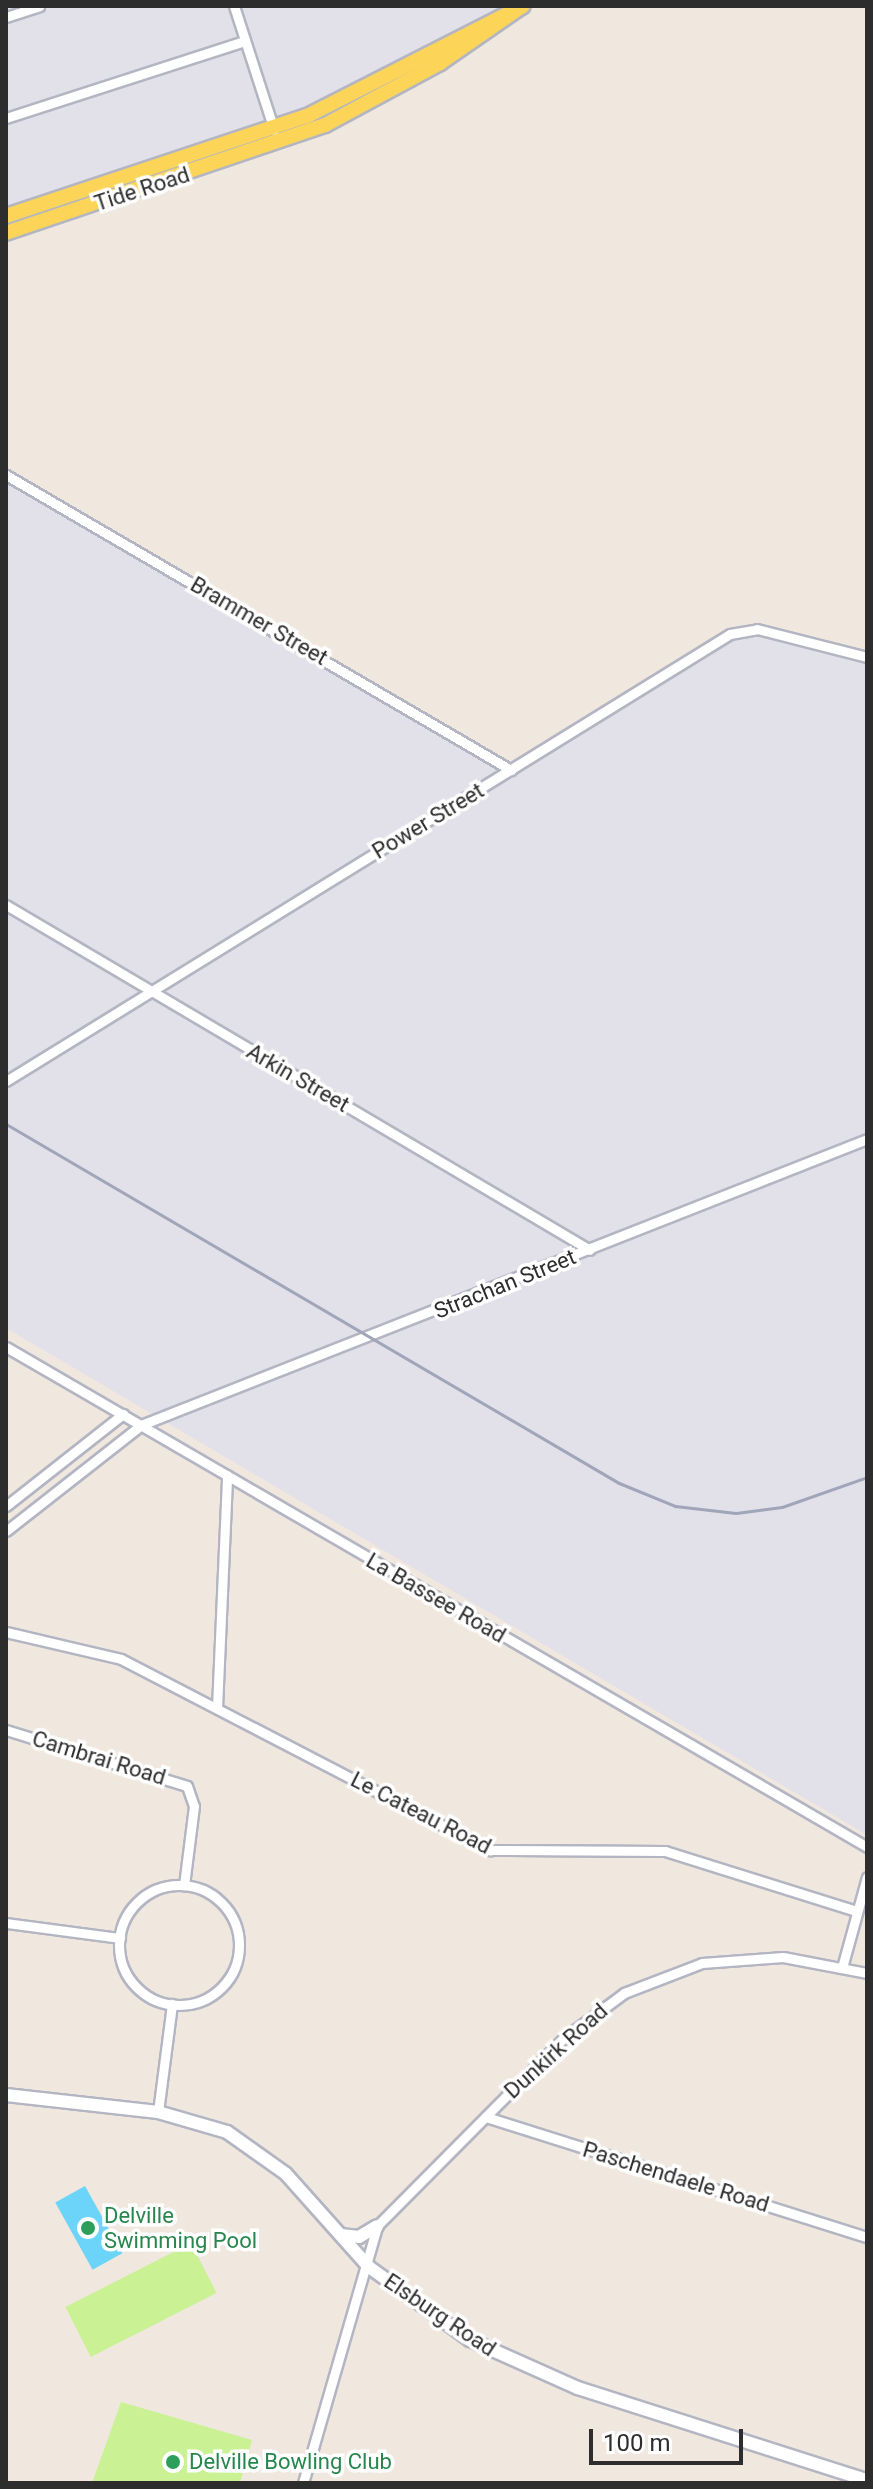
<!DOCTYPE html>
<html>
<head>
<meta charset="utf-8">
<style>
  body { margin:0 }
  #map { position:relative; width:873px; height:2489px; overflow:hidden; background:#f0e8df; font-family:Roboto,sans-serif }
  div>[style] { position:absolute }
  .industrial>* { inset:0; background:#e2e0e8 }
  .pitch>* { inset:0; background:#caf193; transform-origin:0 0 }
  .water>* { inset:0; background:#6bd4f8; transform-origin:0 0 }
  .roads { filter:drop-shadow(2px 0 #b3b6c2) drop-shadow(-2px 0 #b3b6c2) drop-shadow(0 2px #b3b6c2) drop-shadow(0 -2px #b3b6c2) }
  .minor>* { height:9px; margin:-4.5px; padding:0 4.5px; transform-origin:4.5px; border-radius:4.5px; background:#fff }
  .minor>.ring { margin:-4.5px; padding:0; box-sizing:content-box; background:none; border:9px solid #fff; border-radius:50% }
  .secondary>* { height:12px; margin:-6px; padding:0 6px; transform-origin:6px; border-radius:6px; background:#fff }
  .primary>* { height:14px; margin:-7px; padding:0 7px; transform-origin:7px; border-radius:7px; background:#fcd458 }
  .rail>* { height:3px; margin:-1.5px; padding:0 1.5px; transform-origin:1.5px; border-radius:1.5px; background:#a1a5b9 }
  .dots>* { width:22px; height:22px; translate:-50% -50%; box-sizing:border-box; border:4px solid #fff; border-radius:50% }
  span { translate:-50% -50%; white-space:nowrap; text-align:center; line-height:1.15; -webkit-text-stroke:7px #fff; paint-order:stroke }
  .street-label { font-size:22px; color:#2d2d2d }
  .leisure-label { font-size:22px; color:#27864d }
  .left { translate:0 -50%; text-align:left }
  .frame { position:absolute; inset:0; border:8px solid #2d2d2d; pointer-events:none }
  .scale { position:absolute; left:589px; top:2429px; width:154px; height:36px; box-sizing:border-box; border:4px solid #2d2d2d; border-top:0; padding-left:10px; font-size:24px; line-height:28px; white-space:nowrap; color:#2d2d2d; -webkit-text-stroke:6px #fff; paint-order:stroke }
</style>
</head>
<body>
<div id="map">
  <div class="industrial">
    <div style="clip-path:polygon(6px 6px,529px 6px,276px 144px,6px 232px)"></div>
    <div style="clip-path:polygon(6px 478px,517px 773px,751px 630px,867px 657px,867px 1835px,6px 1328px)"></div>
  </div>
  <div class="pitch">
    <div style="left:191px;top:2243px;width:56px;height:141px;rotate:63deg"></div>
    <div style="clip-path:polygon(121px 2402px,252px 2440px,240px 2483px,92px 2483px)"></div>
  </div>
  <div class="water">
    <div style="left:85px;top:2186px;width:77px;height:34px;rotate:61deg"></div>
  </div>
  <div class="roads">
    <div class="minor">
      <div style="left:234px;top:6px;width:130px;rotate:72.1deg"></div>
      <div style="left:6px;top:17px;width:35px;rotate:-18deg"></div>
      <div style="left:6px;top:118px;width:251px;rotate:-17.9deg"></div>
      <div style="left:6px;top:475px;width:585px;rotate:30.29deg"></div>
      <div style="left:6px;top:905px;width:678px;rotate:30.57deg"></div>
      <div style="left:6px;top:1081px;width:851px;rotate:-31.69deg"></div>
      <div style="left:730px;top:634px;width:27px;rotate:-10deg"></div>
      <div style="left:757px;top:629px;width:114px;rotate:14.3deg"></div>
      <div style="left:6px;top:1347px;width:996px;rotate:30.14deg"></div>
      <div style="left:6px;top:1506px;width:149px;rotate:-38.2deg"></div>
      <div style="left:6px;top:1531px;width:172px;rotate:-38.1deg"></div>
      <div style="left:141px;top:1425px;width:780px;rotate:-21.5deg"></div>
      <div style="left:6px;top:1632px;width:118px;rotate:13.2deg"></div>
      <div style="left:121px;top:1659px;width:416px;rotate:27.4deg"></div>
      <div style="left:490px;top:1850px;width:175px;rotate:0.3deg"></div>
      <div style="left:665px;top:1851px;width:201px;rotate:17.4deg"></div>
      <div style="left:217px;top:1708px;width:233px;rotate:-87.5deg"></div>
      <div style="left:6px;top:1730px;width:189px;rotate:17.2deg"></div>
      <div style="left:187px;top:1786px;width:21px;rotate:71deg"></div>
      <div style="left:194px;top:1806px;width:80px;rotate:97.2deg"></div>
      <div class="ring" style="left:119px;top:1885px;width:111px;height:111px"></div>
      <div style="left:6px;top:1923px;width:115px;rotate:7.5deg"></div>
      <div style="left:843px;top:1964px;width:90px;rotate:-74.6deg"></div>
      <div style="left:158px;top:2112px;width:109px;rotate:-82.6deg"></div>
      <div style="left:486px;top:2117px;width:399px;rotate:17.5deg"></div>
      <div style="left:303px;top:2483px;width:267px;rotate:-73.9deg"></div>
      <div style="left:377px;top:2226px;width:267px;rotate:-45.2deg"></div>
      <div style="left:565px;top:2037px;width:74px;rotate:-36.7deg"></div>
      <div style="left:624px;top:1993px;width:84px;rotate:-21deg"></div>
      <div style="left:702px;top:1963px;width:81px;rotate:-4.2deg"></div>
      <div style="left:783px;top:1957px;width:86px;rotate:10.8deg"></div>
    </div>
    <div class="secondary">
      <div style="left:6px;top:2095px;width:153px;rotate:6.4deg"></div>
      <div style="left:158px;top:2112px;width:72px;rotate:16.2deg"></div>
      <div style="left:227px;top:2132px;width:72px;rotate:35.4deg"></div>
      <div style="left:286px;top:2174px;width:125px;rotate:48.3deg"></div>
      <div style="left:369px;top:2267px;width:125px;rotate:35.9deg"></div>
      <div style="left:470px;top:2340px;width:118px;rotate:24deg"></div>
      <div style="left:578px;top:2388px;width:303px;rotate:17.7deg"></div>
      <div style="left:341px;top:2235px;width:18px;rotate:6deg"></div>
      <div style="left:359px;top:2237px;width:21px;rotate:-31deg"></div>
    </div>
    <div class="primary">
      <div style="left:6px;top:216px;width:317px;rotate:-18.4deg"></div>
      <div style="left:307px;top:116px;width:242px;rotate:-27deg"></div>
      <div style="left:6px;top:233px;width:337px;rotate:-18.7deg"></div>
      <div style="left:325px;top:125px;width:131px;rotate:-28.3deg"></div>
      <div style="left:440px;top:63px;width:98px;rotate:-34.7deg"></div>
    </div>
  </div>
  <div class="rail">
    <div style="left:6px;top:1124px;width:710px;rotate:30.36deg"></div>
    <div style="left:619px;top:1483px;width:61px;rotate:22.3deg"></div>
    <div style="left:675px;top:1506px;width:61px;rotate:6.5deg"></div>
    <div style="left:736px;top:1513px;width:46px;rotate:-7.4deg"></div>
    <div style="left:782px;top:1507px;width:90px;rotate:-19.4deg"></div>
  </div>
  <div class="dots">
    <div style="left:88px;top:2228px;background:#2e9e5b"></div>
    <div style="left:173px;top:2462px;background:#2e9e5b"></div>
  </div>
  <div class="street-label">
    <span style="left:142px;top:189px;rotate:-18deg">Tide Road</span>
    <span style="left:259px;top:621px;rotate:30deg">Brammer Street</span>
    <span style="left:428px;top:821px;rotate:-31deg">Power Street</span>
    <span style="left:298px;top:1078px;rotate:30deg">Arkin Street</span>
    <span style="left:505px;top:1284px;rotate:-22deg">Strachan Street</span>
    <span style="left:436px;top:1598px;rotate:30deg">La Bassee Road</span>
    <span style="left:99px;top:1758px;rotate:17deg">Cambrai Road</span>
    <span style="left:421px;top:1813px;rotate:27deg">Le Cateau Road</span>
    <span style="left:556px;top:2051px;rotate:-42deg">Dunkirk Road</span>
    <span style="left:676px;top:2177px;rotate:17deg">Paschendaele Road</span>
    <span style="left:440px;top:2315px;rotate:34deg">Elsburg Road</span>
  </div>
  <div class="leisure-label">
    <span class="left" style="left:104px;top:2228px">Delville<br>Swimming Pool</span>
    <span class="left" style="left:189px;top:2462px">Delville Bowling Club</span>
  </div>
  <div class="frame"></div>
  <div class="scale">100 m</div>
</div>
</body>
</html>
